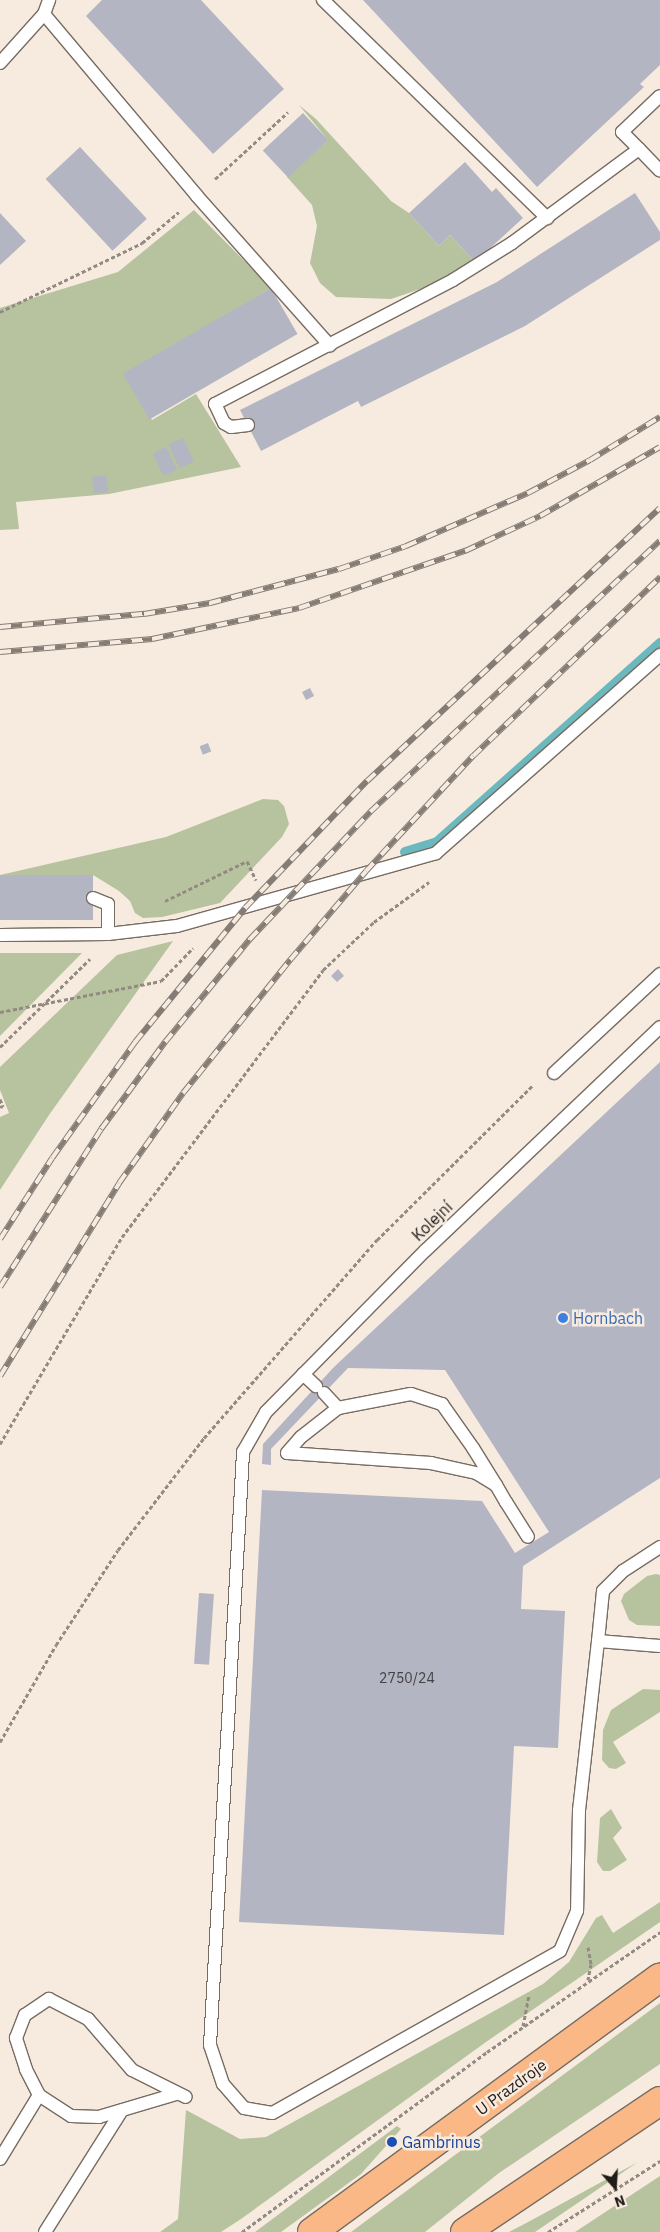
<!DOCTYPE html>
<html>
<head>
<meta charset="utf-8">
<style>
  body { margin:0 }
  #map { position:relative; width:660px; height:2232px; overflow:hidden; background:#f7ebdf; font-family:"IBM Plex Sans",sans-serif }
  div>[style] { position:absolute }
  .green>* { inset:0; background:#b6c39e }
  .stream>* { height:10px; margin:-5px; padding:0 5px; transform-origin:5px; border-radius:5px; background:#6bb8bf }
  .building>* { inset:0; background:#b4b5c3; transform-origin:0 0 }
  .path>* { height:3px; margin-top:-1.5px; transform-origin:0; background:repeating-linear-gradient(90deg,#938b82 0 4px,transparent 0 6.5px) }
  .roads { filter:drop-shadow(1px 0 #776c62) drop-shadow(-1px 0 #776c62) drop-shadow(0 1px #776c62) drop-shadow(0 -1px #776c62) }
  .lane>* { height:12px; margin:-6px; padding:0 6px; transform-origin:6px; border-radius:6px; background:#fff }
  .primary>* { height:28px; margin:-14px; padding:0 14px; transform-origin:14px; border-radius:14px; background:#fab886 }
  .rail>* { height:5.5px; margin-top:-2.75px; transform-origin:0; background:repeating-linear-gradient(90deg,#f7ebdf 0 11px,#857d75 0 22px); box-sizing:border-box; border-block:1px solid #857d75 }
  .dots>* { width:14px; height:14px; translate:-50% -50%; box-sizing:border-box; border:2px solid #f7ebdf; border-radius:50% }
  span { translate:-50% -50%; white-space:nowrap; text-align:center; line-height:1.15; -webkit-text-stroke:5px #f7ebdf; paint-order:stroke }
  .number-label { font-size:14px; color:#464243 }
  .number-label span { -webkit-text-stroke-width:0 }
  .street-label { font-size:16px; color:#211c18 }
  .shop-label { font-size:16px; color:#366cbe }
  .left { translate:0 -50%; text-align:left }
  .transit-label { font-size:16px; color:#164399 }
  .north { position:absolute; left:590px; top:2162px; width:50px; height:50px; -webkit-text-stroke:4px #f7ebdf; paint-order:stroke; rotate:161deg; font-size:14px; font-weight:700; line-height:20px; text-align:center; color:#211c18 }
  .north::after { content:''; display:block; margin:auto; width:18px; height:22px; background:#211c18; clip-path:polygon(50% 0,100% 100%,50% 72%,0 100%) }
</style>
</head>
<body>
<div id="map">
  <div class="green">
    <div style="clip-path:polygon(299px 105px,316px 119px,391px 201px,409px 213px,439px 246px,450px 235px,475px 262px,429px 286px,391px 299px,336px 297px,320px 283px,310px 263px,317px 226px,312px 205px,287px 177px,328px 140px)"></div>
    <div style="clip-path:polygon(194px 210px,271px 288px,125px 375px,152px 420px,196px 394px,241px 467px,109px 494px,16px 502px,19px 529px,0 530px,0 308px,118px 272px)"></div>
    <div style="clip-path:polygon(263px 799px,278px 800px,284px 806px,289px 824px,282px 837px,220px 903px,162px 917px,143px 918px,135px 913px,130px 901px,119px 891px,93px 875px,0 875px,166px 837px)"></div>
    <div style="clip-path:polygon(173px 941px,49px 1115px,0 1190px,0 1117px,9px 1113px,0 1090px,0 1067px,117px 955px)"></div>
    <div style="clip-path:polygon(0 953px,82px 953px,0 1036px)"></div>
    <div style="clip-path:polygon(656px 1574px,660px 1575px,660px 1626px,637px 1625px,629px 1620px,621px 1601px,624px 1594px,647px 1576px)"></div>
    <div style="clip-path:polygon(643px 1689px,660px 1690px,660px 1712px,613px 1742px,626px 1763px,616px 1769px,609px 1768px,602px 1760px,603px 1730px,611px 1710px)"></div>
    <div style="clip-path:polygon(611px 1809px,622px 1828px,613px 1838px,627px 1860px,610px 1871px,603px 1871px,597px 1862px,600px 1818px)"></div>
    <div style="clip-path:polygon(660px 1902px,660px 1922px,486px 2042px,241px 2219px,221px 2232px,160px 2232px,178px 2219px,186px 2110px,240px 2139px,266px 2137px,543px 1984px,569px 1962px,596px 1918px,602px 1915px,613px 1933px)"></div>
    <div style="clip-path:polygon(660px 2003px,660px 2064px,499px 2173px,425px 2232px,351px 2232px)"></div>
    <div style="clip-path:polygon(397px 2126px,401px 2129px,361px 2174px,281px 2232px,255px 2232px)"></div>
    <div style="clip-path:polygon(638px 2162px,535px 2232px,509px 2232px,530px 2221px)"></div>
    <div style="clip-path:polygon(660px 2176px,660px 2232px,575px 2232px)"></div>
  </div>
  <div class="stream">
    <div style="left:405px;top:852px;width:34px;rotate:-17deg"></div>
    <div style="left:437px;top:842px;width:299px;rotate:-41.7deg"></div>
  </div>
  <div class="building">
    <div style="clip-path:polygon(102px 0,201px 0,284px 89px,213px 154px,86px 16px)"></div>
    <div style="clip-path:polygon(363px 0,660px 0,660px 65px,640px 84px,644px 87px,537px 187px)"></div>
    <div style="left:303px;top:113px;width:37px;height:55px;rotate:47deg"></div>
    <div style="left:80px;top:147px;width:98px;height:47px;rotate:47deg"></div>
    <div style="clip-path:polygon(465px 162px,492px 192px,496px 188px,523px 218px,475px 262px,450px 235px,439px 246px,409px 213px)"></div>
    <div style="clip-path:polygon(635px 193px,660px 232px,660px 240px,525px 326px,361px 407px,358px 401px,261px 451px,240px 410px,497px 282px)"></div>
    <div style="clip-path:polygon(0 213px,26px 241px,0 265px)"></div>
    <div style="left:271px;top:288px;width:53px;height:171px;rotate:60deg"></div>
    <div style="left:183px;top:438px;width:26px;height:16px;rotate:65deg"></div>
    <div style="left:166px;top:447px;width:25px;height:15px;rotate:64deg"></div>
    <div style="left:106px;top:475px;width:17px;height:14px;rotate:83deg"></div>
    <div style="left:310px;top:688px;width:9px;height:9px;rotate:63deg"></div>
    <div style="left:208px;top:743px;width:9px;height:9px;rotate:69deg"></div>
    <div style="left:0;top:875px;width:93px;height:45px"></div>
    <div style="clip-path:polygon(338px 969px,344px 976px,337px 982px,331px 976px)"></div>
    <div style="clip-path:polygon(660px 1062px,660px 1478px,523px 1566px,521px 1609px,565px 1611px,558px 1748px,514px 1746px,504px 1935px,239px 1922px,262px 1490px,482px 1501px,515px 1553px,549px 1532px,445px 1370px,348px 1368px,271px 1449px,271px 1465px,262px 1464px,263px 1444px,334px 1367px)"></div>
    <div style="left:199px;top:1593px;width:15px;height:71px;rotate:4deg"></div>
  </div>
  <div class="path">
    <div style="left:215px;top:179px;width:99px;rotate:-42.5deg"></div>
    <div style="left:0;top:312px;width:158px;rotate:-25.9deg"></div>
    <div style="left:142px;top:243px;width:48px;rotate:-40deg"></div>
    <div style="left:165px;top:901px;width:91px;rotate:-26deg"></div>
    <div style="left:247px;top:861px;width:21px;rotate:65deg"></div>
    <div style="left:0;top:1012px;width:164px;rotate:-10.9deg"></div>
    <div style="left:161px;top:981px;width:46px;rotate:-45.9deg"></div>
    <div style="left:0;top:1047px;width:126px;rotate:-44.4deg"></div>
    <div style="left:0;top:1099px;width:8px;rotate:67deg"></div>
    <div style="left:3px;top:1106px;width:3px;rotate:162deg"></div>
    <div style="left:0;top:1444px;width:240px;rotate:-59.5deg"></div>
    <div style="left:122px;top:1237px;width:334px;rotate:-53deg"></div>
    <div style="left:323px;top:970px;width:70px;rotate:-43.3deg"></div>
    <div style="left:374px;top:922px;width:68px;rotate:-36deg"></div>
    <div style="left:0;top:1742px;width:112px;rotate:-60deg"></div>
    <div style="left:56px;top:1645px;width:113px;rotate:-56.9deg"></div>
    <div style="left:118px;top:1550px;width:141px;rotate:-52.5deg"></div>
    <div style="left:204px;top:1438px;width:263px;rotate:-48.9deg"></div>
    <div style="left:377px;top:1240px;width:220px;rotate:-44.8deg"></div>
    <div style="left:588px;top:1947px;width:17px;rotate:80deg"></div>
    <div style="left:591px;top:1964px;width:16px;rotate:101deg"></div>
    <div style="left:523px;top:2026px;width:31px;rotate:-79deg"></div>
    <div style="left:242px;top:2232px;width:304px;rotate:-36.3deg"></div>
    <div style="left:487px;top:2052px;width:211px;rotate:-34.7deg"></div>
    <div style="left:548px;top:2232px;width:133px;rotate:-32.4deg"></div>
  </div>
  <div class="roads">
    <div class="lane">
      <div style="left:323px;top:0;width:313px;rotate:44.2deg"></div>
      <div style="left:44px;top:14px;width:238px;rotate:49.9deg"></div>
      <div style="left:197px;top:196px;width:200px;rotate:48.4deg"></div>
      <div style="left:0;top:63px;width:66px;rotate:-48.1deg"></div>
      <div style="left:44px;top:14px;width:15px;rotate:-70deg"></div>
      <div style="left:639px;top:149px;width:24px;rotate:-135deg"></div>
      <div style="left:622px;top:132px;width:52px;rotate:-43.5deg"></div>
      <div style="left:248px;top:425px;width:17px;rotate:173deg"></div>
      <div style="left:231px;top:427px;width:8px;rotate:-150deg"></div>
      <div style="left:224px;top:423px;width:21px;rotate:-115deg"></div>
      <div style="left:215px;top:404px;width:268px;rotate:-27.5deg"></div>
      <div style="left:453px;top:280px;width:70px;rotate:-32.1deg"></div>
      <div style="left:512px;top:243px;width:158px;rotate:-36.5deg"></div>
      <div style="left:639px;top:149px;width:30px;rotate:46deg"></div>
      <div style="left:93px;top:898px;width:16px;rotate:22deg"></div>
      <div style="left:108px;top:904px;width:30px;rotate:90deg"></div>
      <div style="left:0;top:935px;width:108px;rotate:-0.5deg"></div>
      <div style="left:108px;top:934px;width:69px;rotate:-6.6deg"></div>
      <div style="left:177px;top:926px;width:269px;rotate:-15.7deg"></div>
      <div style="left:436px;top:853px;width:299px;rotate:-41.5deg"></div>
      <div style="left:554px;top:1073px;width:145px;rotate:-43deg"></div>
      <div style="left:303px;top:1374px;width:18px;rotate:43deg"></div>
      <div style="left:324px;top:1393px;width:21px;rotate:47deg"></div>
      <div style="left:496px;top:1485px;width:23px;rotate:-149deg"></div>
      <div style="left:476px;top:1473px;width:46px;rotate:-167.5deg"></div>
      <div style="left:431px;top:1463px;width:144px;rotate:-176deg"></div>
      <div style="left:287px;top:1453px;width:21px;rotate:-49deg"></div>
      <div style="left:301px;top:1437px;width:47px;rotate:-38.1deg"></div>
      <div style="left:338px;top:1408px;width:74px;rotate:-10.9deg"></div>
      <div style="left:411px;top:1394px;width:33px;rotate:18deg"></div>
      <div style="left:442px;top:1404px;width:54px;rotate:54.8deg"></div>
      <div style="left:473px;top:1448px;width:44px;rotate:58.1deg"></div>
      <div style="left:496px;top:1485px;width:20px;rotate:60deg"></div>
      <div style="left:506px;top:1502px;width:41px;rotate:57.8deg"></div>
      <div style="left:660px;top:1547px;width:44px;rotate:147deg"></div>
      <div style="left:623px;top:1571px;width:28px;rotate:135deg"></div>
      <div style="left:603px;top:1591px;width:50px;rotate:95.7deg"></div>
      <div style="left:598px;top:1641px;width:62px;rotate:4.6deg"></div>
      <div style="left:598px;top:1641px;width:170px;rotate:96.4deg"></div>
      <div style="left:579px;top:1810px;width:101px;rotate:91.1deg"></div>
      <div style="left:577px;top:1911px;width:43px;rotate:113deg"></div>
      <div style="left:560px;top:1951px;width:330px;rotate:150.6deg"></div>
      <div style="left:272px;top:2113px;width:28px;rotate:-170deg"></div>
      <div style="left:244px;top:2108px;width:32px;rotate:-131deg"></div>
      <div style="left:223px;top:2084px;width:41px;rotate:-108.4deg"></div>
      <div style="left:210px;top:2045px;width:594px;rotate:-86.81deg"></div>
      <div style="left:243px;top:1452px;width:46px;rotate:-60.1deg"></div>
      <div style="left:266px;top:1412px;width:228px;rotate:-45.4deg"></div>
      <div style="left:426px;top:1250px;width:323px;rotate:-43.6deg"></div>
      <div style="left:176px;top:2094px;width:80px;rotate:163.4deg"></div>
      <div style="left:99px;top:2117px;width:28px;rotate:-178deg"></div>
      <div style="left:71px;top:2116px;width:38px;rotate:-147deg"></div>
      <div style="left:39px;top:2095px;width:29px;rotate:-117deg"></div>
      <div style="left:26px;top:2069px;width:33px;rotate:-108deg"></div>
      <div style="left:16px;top:2038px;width:25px;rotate:-69deg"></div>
      <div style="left:25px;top:2015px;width:29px;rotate:-34deg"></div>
      <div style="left:49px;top:1999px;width:44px;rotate:27.1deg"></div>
      <div style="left:88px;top:2019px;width:67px;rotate:49.2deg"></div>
      <div style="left:132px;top:2070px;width:60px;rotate:26.6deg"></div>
      <div style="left:0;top:2159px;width:75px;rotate:-58.6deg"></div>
      <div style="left:45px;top:2232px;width:144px;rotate:-57.7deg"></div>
    </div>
    <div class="primary">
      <div style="left:312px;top:2232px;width:431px;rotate:-36.2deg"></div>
      <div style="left:465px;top:2232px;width:235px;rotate:-33.9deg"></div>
    </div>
  </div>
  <div class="rail">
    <div style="left:0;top:627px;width:145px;rotate:-5.2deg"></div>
    <div style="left:144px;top:614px;width:67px;rotate:-9.5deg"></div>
    <div style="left:210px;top:603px;width:133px;rotate:-14.8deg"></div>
    <div style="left:339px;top:569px;width:71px;rotate:-18.9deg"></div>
    <div style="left:406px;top:546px;width:133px;rotate:-23.5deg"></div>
    <div style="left:528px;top:493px;width:70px;rotate:-28deg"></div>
    <div style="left:590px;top:460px;width:82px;rotate:-31.6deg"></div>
    <div style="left:0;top:652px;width:153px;rotate:-4.9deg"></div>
    <div style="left:152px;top:639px;width:150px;rotate:-11.9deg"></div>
    <div style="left:299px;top:608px;width:176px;rotate:-19deg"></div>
    <div style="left:465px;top:551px;width:83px;rotate:-25deg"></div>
    <div style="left:540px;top:516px;width:138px;rotate:-29.9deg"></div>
    <div style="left:0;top:1239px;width:96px;rotate:-57.3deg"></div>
    <div style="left:52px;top:1158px;width:143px;rotate:-54.4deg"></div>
    <div style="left:135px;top:1042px;width:173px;rotate:-50.6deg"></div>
    <div style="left:245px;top:908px;width:176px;rotate:-46.2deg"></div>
    <div style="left:367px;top:781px;width:400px;rotate:-43deg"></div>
    <div style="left:0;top:1287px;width:188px;rotate:-57.4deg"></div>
    <div style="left:101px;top:1129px;width:108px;rotate:-53.7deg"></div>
    <div style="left:165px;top:1042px;width:134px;rotate:-50.5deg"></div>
    <div style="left:250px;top:939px;width:175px;rotate:-46.6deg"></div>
    <div style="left:370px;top:812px;width:397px;rotate:-43.1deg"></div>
    <div style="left:0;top:1376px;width:227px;rotate:-58.3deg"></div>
    <div style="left:119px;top:1183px;width:110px;rotate:-54.6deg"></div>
    <div style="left:183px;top:1093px;width:171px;rotate:-51.2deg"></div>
    <div style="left:290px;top:960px;width:117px;rotate:-49.5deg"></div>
    <div style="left:366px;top:871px;width:157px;rotate:-47.1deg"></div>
    <div style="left:473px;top:756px;width:259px;rotate:-43.7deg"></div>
  </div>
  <div class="dots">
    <div style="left:563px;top:1318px;background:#3f7fe0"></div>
    <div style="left:392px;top:2142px;background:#1a4fb4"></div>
  </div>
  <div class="number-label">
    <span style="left:407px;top:1678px">2750/24</span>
  </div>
  <div class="street-label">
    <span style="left:432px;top:1221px;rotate:-44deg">Kolejní</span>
    <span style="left:511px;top:2087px;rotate:-36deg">U Prazdroje</span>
  </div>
  <div class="shop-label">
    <span class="left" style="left:573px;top:1318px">Hornbach</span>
  </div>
  <div class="transit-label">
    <span class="left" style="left:402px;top:2142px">Gambrinus</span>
  </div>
  <div class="north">N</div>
</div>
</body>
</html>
